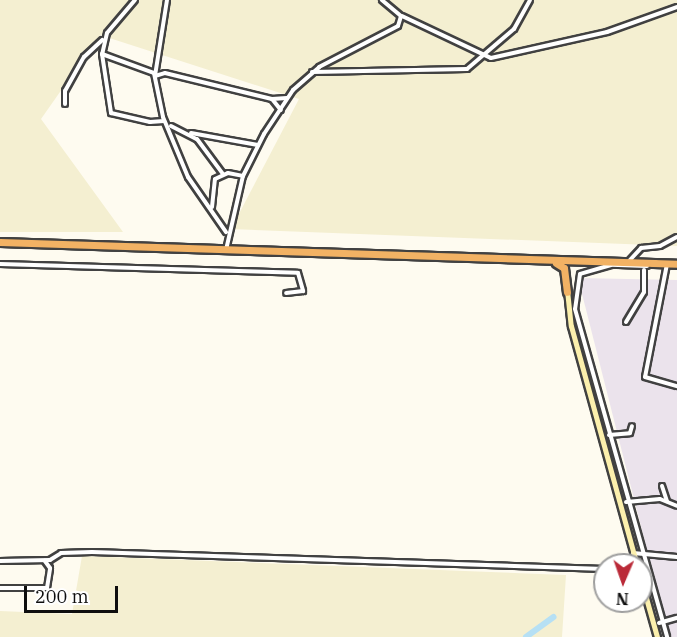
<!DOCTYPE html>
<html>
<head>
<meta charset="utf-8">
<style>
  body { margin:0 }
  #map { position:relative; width:677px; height:637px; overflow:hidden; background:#fefbf0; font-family:"IBM Plex Serif",serif }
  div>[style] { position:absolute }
  .industrial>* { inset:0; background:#ebe3ec }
  .farmland>* { inset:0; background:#f4efd1 }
  .river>* { height:6px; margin:-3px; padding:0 3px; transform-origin:3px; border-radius:3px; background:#b6e0f4 }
  .roads { filter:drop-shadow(2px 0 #414141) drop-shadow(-2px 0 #414141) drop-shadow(0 2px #414141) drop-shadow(0 -2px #414141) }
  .minor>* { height:4px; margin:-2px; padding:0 2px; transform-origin:2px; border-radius:2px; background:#fff }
  .secondary>* { height:5px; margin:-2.5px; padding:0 2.5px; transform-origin:2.5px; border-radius:2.5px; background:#fcf0ad }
  .trunk>* { height:7px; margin:-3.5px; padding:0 3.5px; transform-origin:3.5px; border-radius:3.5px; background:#f2b264 }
  span { translate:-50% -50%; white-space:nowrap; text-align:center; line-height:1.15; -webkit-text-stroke:6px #fff; paint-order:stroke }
  .north { position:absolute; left:593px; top:553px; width:60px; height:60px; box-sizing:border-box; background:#fff; border:2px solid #9f9f9f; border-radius:50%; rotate:182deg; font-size:16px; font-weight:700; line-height:24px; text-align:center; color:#0e0e0e }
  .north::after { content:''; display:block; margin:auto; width:21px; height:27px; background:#ba2a38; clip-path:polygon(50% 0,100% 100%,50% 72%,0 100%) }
  .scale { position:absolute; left:24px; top:586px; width:94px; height:27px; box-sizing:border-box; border:3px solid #0e0e0e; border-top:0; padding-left:8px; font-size:18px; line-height:21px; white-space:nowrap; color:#0e0e0e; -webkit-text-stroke:4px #fff; paint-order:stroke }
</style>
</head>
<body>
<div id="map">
  <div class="industrial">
    <div style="clip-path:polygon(578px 278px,677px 280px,677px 637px,669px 637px)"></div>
  </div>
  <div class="farmland">
    <div style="clip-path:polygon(0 0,677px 0,677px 246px,231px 229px,299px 99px,100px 35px,41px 119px,123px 232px,0 232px)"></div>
    <div style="clip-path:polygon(82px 556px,566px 575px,562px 637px,0 637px,0 611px,72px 614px)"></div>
  </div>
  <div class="river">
    <div style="left:526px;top:637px;width:34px;rotate:-36deg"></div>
  </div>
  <div class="roads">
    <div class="minor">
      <div style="left:135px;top:0;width:43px;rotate:130.3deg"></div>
      <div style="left:107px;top:33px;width:22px;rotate:103deg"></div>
      <div style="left:102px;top:54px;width:55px;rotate:20.1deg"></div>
      <div style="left:154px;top:73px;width:45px;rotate:78.4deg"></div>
      <div style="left:163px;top:117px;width:65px;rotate:67.4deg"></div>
      <div style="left:188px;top:177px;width:67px;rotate:55.4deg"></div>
      <div style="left:167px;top:0;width:77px;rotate:99deg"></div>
      <div style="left:155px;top:76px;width:10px;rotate:-17deg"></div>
      <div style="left:165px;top:73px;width:110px;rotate:13.7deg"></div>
      <div style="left:272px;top:99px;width:15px;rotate:-4deg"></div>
      <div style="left:402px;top:16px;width:98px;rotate:25.3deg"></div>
      <div style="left:491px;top:58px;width:119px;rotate:-12.6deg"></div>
      <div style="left:607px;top:32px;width:74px;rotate:-19.7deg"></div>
      <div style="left:102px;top:54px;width:60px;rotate:81.3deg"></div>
      <div style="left:111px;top:113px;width:40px;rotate:13deg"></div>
      <div style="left:150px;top:122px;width:14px;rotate:-4deg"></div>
      <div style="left:312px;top:72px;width:155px;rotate:-1.1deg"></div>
      <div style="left:467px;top:69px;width:62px;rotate:-40.4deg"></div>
      <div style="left:514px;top:29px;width:33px;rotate:-61deg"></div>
      <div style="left:272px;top:99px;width:14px;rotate:51deg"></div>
      <div style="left:65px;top:104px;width:13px;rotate:-90deg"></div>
      <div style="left:65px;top:91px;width:39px;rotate:-61deg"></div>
      <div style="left:84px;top:57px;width:25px;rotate:-43deg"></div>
      <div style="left:171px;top:126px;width:29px;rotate:27deg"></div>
      <div style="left:197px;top:139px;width:44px;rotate:53.4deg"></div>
      <div style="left:191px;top:133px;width:68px;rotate:10.2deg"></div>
      <div style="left:212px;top:207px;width:28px;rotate:-84deg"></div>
      <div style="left:215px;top:179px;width:14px;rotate:-25deg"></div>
      <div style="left:228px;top:173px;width:15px;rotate:11deg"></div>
      <div style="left:226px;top:250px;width:76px;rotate:-77.1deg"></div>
      <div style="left:243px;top:176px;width:47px;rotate:-63.4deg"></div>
      <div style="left:264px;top:134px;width:53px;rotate:-56.6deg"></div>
      <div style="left:293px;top:90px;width:35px;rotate:-41deg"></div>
      <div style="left:319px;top:67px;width:89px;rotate:-27.4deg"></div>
      <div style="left:398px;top:26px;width:10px;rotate:-73deg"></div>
      <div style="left:401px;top:16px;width:25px;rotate:-140deg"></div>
      <div style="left:629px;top:261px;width:18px;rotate:-47deg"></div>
      <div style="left:641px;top:248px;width:19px;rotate:-6deg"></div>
      <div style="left:660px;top:246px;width:19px;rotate:-28deg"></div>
      <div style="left:0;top:264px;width:298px;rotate:1.7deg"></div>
      <div style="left:298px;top:273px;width:19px;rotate:74deg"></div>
      <div style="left:303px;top:291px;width:17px;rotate:173deg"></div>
      <div style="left:667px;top:264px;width:115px;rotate:101deg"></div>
      <div style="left:645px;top:377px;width:33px;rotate:16deg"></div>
      <div style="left:647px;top:266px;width:36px;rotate:-178deg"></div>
      <div style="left:611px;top:265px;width:32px;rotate:164deg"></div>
      <div style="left:580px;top:274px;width:35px;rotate:98deg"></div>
      <div style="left:575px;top:309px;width:341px;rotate:74.3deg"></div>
      <div style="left:626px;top:322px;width:35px;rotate:-59deg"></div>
      <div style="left:644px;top:292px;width:22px;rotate:-90deg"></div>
      <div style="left:609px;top:435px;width:21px;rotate:-5deg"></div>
      <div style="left:630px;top:433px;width:7px;rotate:-74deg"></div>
      <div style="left:662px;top:486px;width:16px;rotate:72deg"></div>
      <div style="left:626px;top:502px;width:34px;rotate:-5deg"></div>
      <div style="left:660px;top:499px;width:18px;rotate:22deg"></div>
      <div style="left:633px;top:553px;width:44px;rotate:5.2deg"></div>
      <div style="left:0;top:561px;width:50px;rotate:-1.1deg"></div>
      <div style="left:50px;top:560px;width:13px;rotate:-32deg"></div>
      <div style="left:61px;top:553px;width:31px;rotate:-2deg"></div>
      <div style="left:92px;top:552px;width:513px;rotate:1.9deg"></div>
      <div style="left:0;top:588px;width:47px"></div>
      <div style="left:47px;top:588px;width:20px;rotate:-81deg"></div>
      <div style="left:50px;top:568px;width:9px;rotate:-126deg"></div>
      <div style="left:659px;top:623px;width:19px;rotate:-16deg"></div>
    </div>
    <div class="secondary">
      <div style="left:567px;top:290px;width:36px;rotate:84deg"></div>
      <div style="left:571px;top:326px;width:248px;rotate:74.6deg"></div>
      <div style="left:641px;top:580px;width:59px;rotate:74.3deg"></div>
    </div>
    <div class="trunk">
      <div style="left:0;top:242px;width:655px;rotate:1.84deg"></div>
      <div style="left:556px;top:263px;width:9px;rotate:32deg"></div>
      <div style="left:564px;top:268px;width:24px;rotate:83deg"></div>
      <div style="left:653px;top:263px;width:24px;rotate:2deg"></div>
    </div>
  </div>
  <div class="north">N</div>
  <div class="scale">200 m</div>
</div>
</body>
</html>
